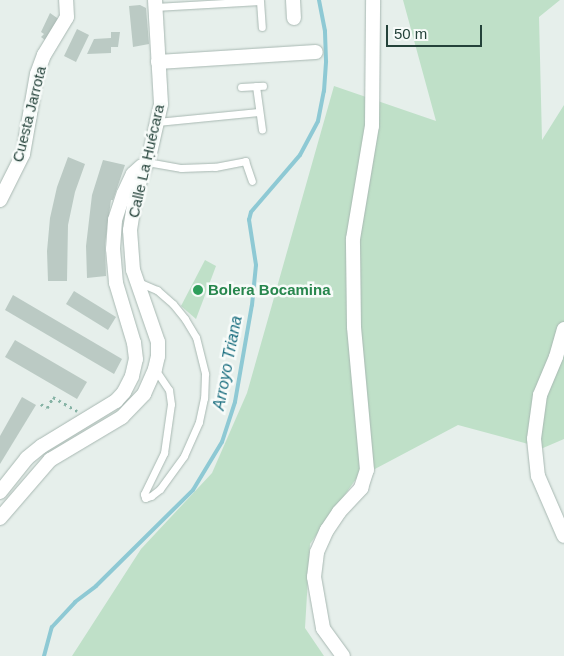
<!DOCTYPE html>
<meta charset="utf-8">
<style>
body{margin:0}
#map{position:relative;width:564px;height:656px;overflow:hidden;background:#e6efeb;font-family:Arial,sans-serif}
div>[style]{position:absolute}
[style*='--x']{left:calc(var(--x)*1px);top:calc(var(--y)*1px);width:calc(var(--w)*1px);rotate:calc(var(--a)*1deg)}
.green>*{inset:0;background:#bfe0c8}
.stream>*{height:4px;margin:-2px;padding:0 2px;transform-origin:2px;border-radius:2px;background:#8ec9d4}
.building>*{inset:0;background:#bbcac4}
.path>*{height:2.5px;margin-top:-1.25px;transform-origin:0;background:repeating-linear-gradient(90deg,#86b3a5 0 2.5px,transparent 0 6.5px)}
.roads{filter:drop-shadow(0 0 1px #a8b8b2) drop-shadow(0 0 1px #a8b8b2)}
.service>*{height:7px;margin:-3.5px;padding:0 3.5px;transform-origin:3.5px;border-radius:3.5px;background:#fff}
.minor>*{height:14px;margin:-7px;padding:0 7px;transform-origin:7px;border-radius:7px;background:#fff}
.dots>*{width:14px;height:14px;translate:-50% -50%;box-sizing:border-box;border:2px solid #f7fbf9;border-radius:50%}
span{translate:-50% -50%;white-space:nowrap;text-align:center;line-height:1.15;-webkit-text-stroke:5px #f7fbf9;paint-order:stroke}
.street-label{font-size:15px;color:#24423a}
.leisure-label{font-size:15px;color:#27864d;font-weight:700}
.left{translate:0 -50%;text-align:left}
.water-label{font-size:16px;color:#1c6f80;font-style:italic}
.scale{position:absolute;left:386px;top:25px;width:96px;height:22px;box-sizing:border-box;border:2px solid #24423a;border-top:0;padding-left:6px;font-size:15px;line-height:18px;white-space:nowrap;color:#24423a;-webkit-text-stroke:4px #f7fbf9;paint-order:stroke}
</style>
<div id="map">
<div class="green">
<div style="clip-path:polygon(403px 0,560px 0,539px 17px,542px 140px,564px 105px,564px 439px,543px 448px,458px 425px,356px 479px,310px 544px,305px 628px,324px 656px,72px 656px,141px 549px,212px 473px,247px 393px,334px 86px,436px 121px)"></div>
<div style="clip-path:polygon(205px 260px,216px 266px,196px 319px,181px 306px)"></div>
</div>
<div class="stream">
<div style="--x:44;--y:656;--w:30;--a:-75"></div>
<div style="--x:52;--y:627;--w:34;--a:-47"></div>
<div style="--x:75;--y:602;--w:26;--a:-37"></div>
<div style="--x:96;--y:586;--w:136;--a:-44.7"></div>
<div style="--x:193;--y:490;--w:56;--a:-58.9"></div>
<div style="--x:222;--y:442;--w:42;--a:-72"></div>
<div style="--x:235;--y:402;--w:98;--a:-80.1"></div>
<div style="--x:252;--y:305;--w:40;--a:-84.3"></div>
<div style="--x:256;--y:265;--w:46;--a:-98.8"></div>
<div style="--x:249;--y:220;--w:8;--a:-76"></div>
<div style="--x:251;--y:212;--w:75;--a:-49.3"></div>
<div style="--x:300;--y:155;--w:38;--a:-62"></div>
<div style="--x:318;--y:121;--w:31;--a:-79"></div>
<div style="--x:324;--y:91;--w:30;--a:-86"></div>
<div style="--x:326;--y:61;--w:30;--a:-92"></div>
<div style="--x:325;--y:31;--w:32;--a:-101"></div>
</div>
<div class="building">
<div style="clip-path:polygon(140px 5px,146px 8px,149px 44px,133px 47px,129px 6px)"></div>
<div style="clip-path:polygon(50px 13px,60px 20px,45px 40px,41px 37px,44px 34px,41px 32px)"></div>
<div style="clip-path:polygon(77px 29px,89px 35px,76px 62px,64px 56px)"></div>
<div style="clip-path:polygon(111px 32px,120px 32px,118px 47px,111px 47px,111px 53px,87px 54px,94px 39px,111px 38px)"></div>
<div style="clip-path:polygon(68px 157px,85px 164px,75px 192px,68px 225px,67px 281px,48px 281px,47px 251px,50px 218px,57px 187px)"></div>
<div style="clip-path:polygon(103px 160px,125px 165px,113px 200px,111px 200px,105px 244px,106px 276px,87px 278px,86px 246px,92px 195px)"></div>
<div style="clip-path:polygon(74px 291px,116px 317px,108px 330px,66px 304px)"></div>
<div style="clip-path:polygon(13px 295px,122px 359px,114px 374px,5px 310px)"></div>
<div style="clip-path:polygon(15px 340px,87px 382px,77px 399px,5px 357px)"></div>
<div style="clip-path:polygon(22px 397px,36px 405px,0 464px,0 436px)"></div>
</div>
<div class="path">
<div style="--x:41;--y:404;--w:7;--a:34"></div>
<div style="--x:47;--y:408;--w:13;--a:-61"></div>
<div style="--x:53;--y:397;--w:28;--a:30"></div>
</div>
<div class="roads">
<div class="service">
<div style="--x:155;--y:7;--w:105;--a:-3.3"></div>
<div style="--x:260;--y:1;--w:26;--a:86"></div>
<div style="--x:256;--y:86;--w:44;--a:82.2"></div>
<div style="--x:241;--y:87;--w:22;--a:-3"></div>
<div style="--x:157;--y:122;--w:102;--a:-5.6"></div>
<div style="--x:147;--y:162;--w:35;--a:10"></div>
<div style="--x:181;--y:168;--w:34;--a:-2"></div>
<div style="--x:215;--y:167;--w:31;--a:-11"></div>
<div style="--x:245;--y:161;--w:21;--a:71"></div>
<div style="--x:138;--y:282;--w:21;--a:23"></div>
<div style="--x:157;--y:290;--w:21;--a:41"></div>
<div style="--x:173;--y:304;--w:19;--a:51"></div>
<div style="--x:185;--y:319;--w:21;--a:59"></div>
<div style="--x:196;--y:337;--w:38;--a:76"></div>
<div style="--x:205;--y:374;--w:24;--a:92"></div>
<div style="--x:204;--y:398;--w:25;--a:102"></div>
<div style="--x:199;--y:422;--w:37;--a:114"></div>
<div style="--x:184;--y:456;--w:41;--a:126"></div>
<div style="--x:160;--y:489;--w:11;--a:142"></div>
<div style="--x:151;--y:496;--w:6;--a:162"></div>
<div style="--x:145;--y:498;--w:4;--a:-104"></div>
<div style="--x:144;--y:494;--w:46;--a:-64"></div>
<div style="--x:164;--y:453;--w:49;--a:-81.9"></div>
<div style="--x:171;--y:404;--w:14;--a:-98"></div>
<div style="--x:169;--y:390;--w:25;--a:-124"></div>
</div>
<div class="minor">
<div style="--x:293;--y:0;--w:18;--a:87"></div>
<div style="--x:158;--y:62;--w:158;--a:-3.6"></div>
<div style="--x:0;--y:200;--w:51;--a:-63.4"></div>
<div style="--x:23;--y:154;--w:81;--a:-80.1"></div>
<div style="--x:37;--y:74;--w:20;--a:-70"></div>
<div style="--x:44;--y:55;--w:44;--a:-58.8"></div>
<div style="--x:67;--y:17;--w:17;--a:-93"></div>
<div style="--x:564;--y:329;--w:29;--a:106"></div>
<div style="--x:556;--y:357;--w:41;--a:112.8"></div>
<div style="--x:540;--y:395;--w:44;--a:97.8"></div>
<div style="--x:534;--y:439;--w:37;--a:84"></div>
<div style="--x:538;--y:476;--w:65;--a:66.6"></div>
<div style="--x:0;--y:492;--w:43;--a:-51.5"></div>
<div style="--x:27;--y:458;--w:19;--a:-39"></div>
<div style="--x:42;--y:446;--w:87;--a:-31.3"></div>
<div style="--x:116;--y:401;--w:12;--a:-48"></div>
<div style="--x:124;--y:392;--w:18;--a:-63"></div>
<div style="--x:132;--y:376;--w:17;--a:-77"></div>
<div style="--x:136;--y:359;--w:16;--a:-97"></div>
<div style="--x:134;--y:343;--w:63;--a:-106.7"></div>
<div style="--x:116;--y:283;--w:34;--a:-95"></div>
<div style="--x:113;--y:249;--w:29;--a:-86"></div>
<div style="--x:115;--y:220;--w:28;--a:-72"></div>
<div style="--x:124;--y:193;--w:21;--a:-65"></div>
<div style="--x:133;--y:174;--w:12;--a:-42"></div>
<div style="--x:0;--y:518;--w:77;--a:-49.2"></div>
<div style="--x:50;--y:460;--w:84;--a:-30.8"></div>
<div style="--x:122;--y:417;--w:32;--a:-46"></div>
<div style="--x:144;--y:394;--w:27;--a:-66"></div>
<div style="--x:155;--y:369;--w:13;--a:-77"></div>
<div style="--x:158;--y:356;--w:14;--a:-90"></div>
<div style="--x:158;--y:342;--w:76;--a:-109.1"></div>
<div style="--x:133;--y:270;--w:40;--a:-94.3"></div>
<div style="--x:130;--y:230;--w:38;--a:-81"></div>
<div style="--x:136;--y:192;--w:41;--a:-70.3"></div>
<div style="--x:150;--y:153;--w:50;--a:-77.3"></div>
<div style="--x:161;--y:104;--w:104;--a:-93.3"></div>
<div style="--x:343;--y:656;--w:34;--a:-126"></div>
<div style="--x:323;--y:628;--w:52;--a:-100"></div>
<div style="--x:314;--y:577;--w:25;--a:-83"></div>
<div style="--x:317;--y:552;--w:24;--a:-66"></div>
<div style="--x:327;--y:530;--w:22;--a:-56"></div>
<div style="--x:339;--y:512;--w:33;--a:-47"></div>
<div style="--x:361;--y:488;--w:19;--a:-72"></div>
<div style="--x:367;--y:470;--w:144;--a:-95.2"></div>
<div style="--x:354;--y:327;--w:88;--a:-90.7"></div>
<div style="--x:353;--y:239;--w:115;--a:-80.5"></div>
<div style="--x:372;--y:126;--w:126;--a:-89.5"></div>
</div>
</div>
<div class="dots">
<div style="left:198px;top:290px;background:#2e9e5b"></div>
</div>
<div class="street-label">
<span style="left:29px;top:114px;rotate:-76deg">Cuesta Jarrota</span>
<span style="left:146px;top:161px;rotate:-77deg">Calle La Ḥuécara</span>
</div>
<div class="leisure-label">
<span class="left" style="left:208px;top:290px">Bolera Bocamina</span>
</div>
<div class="water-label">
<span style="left:228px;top:363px;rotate:-79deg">Arroyo Triana</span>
</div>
<div class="scale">50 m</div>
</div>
